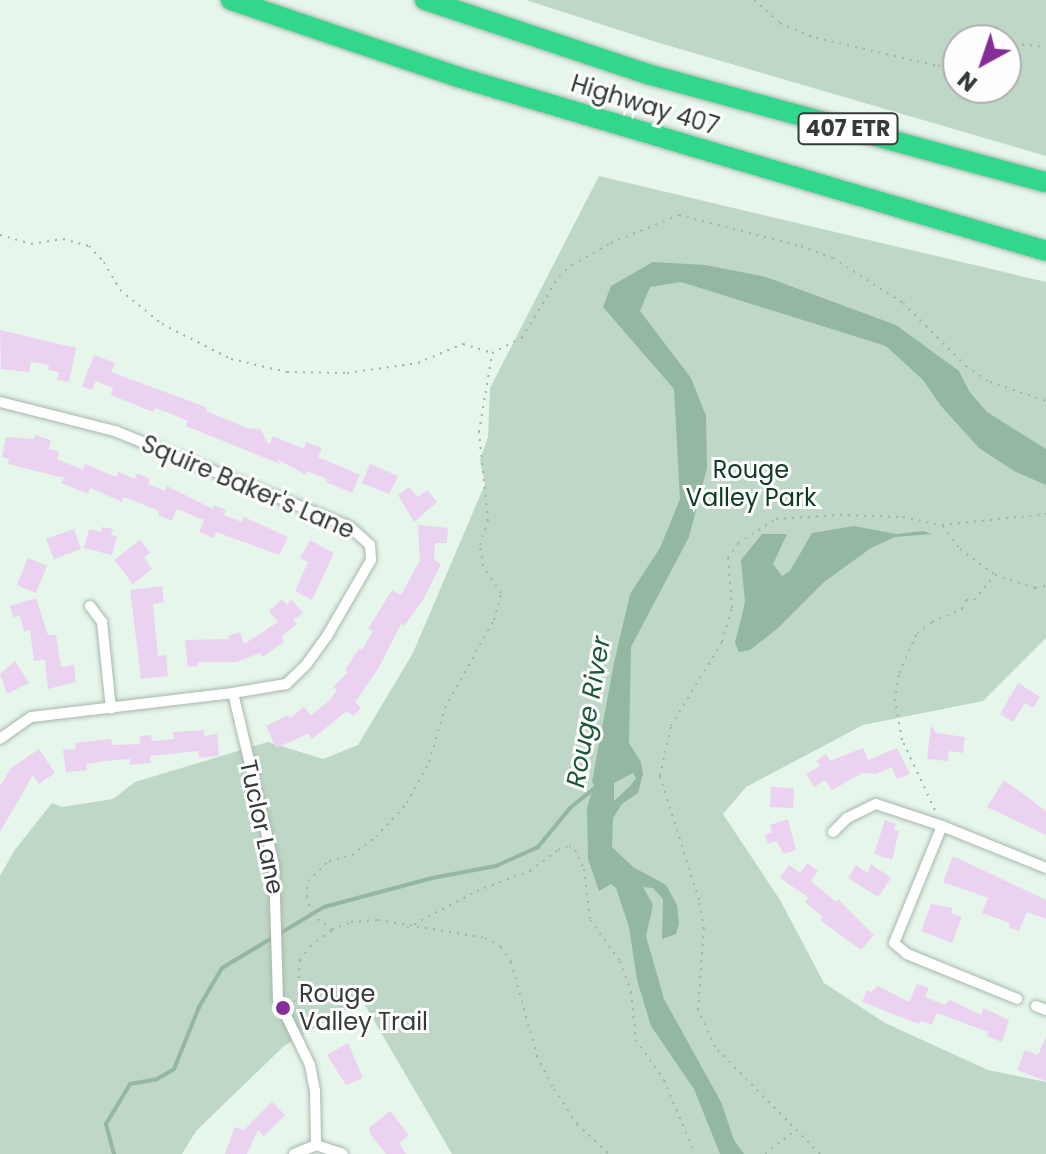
<!DOCTYPE html>
<style>
body{margin:0}
#map{position:relative;width:1046px;height:1154px;overflow:hidden;background:#e6f6eb;font-family:Poppins,sans-serif}
div>[style]{position:absolute}
[style*='--x']{left:calc(var(--x)*1px);top:calc(var(--y)*1px);width:calc(var(--w)*1px);rotate:calc(var(--a)*1deg)}
.green>*{inset:0;background:#bfd7c7}
.water>*{inset:0;background:#94b7a1}
.stream>*{height:4px;margin:-2px;padding:0 2px;transform-origin:2px;border-radius:2px;background:#94b7a1}
.building>*{inset:0;background:#ebd2f1}
.path>*{height:2px;margin-top:-1px;transform-origin:0;background:repeating-linear-gradient(90deg,#a5b2a9 0 2px,transparent 0 8px)}
.roads{filter:drop-shadow(0 0 2px #a7b7ac) drop-shadow(0 0 2px #a7b7ac)}
.street>*{height:10px;margin:-5px;padding:0 5px;transform-origin:5px;border-radius:5px;background:#fff}
.highway>*{height:20px;margin:-10px;padding:0 10px;transform-origin:10px;border-radius:10px;background:#31d88b}
.dots>*{width:22px;height:22px;translate:-50% -50%;box-sizing:border-box;border:4px solid #fefefe;border-radius:50%}
span{translate:-50% -50%;white-space:nowrap;text-align:center;line-height:1.15;-webkit-text-stroke:6px #fefefe;paint-order:stroke}
.shield-label span{padding:2px 6px;background:#fefefe;border:2px solid;border-radius:6px;-webkit-text-stroke-width:0}
.shield-label{font-size:22px;color:#343b37;font-weight:700}
.street-label{font-size:24px;color:#343b37}
.park-label{font-size:24px;color:#0d3a24}
.poi-label{font-size:24px;color:#343b37}
.left{translate:0 -50%;text-align:left}
.water-label{font-size:26px;color:#1c5739;font-style:italic}
.north{position:absolute;left:942px;top:24px;width:80px;height:80px;box-sizing:border-box;background:#fefefe;border:2px solid #adb0ae;border-radius:50%;rotate:220deg;font-size:22px;font-weight:700;line-height:32px;text-align:center;color:#343b37}
.north::after{content:'';display:block;margin:auto;width:28px;height:36px;background:#852d99;clip-path:polygon(50% 0,100% 100%,50% 72%,0 100%)}
</style>
<div id="map">
<div class="green">
<div style="clip-path:polygon(evenodd,526px 0,1046px 0,1046px 156px,656px 42px,526px 0,958px 40px,1006px 40px,1006px 88px,958px 88px,958px 40px)"></div>
<div style="clip-path:polygon(599px 176px,1046px 282px,1046px 638px,983px 701px,863px 725px,746px 787px,723px 814px,780px 900px,824px 983px,885px 1023px,988px 1070px,1046px 1082px,1046px 1154px,452px 1154px,362px 1000px,284px 1046px,196px 1131px,182px 1154px,0 1154px,0 876px,14px 851px,52px 803px,62px 807px,113px 799px,135px 782px,268px 742px,323px 759px,358px 745px,413px 653px,485px 484px,480px 460px,488px 437px,490px 388px)"></div>
</div>
<div class="water">
<div style="clip-path:polygon(evenodd,653px 262px,705px 265px,766px 277px,896px 325px,959px 371px,969px 391px,987px 412px,1046px 449px,1046px 485px,1014px 471px,979px 448px,941px 406px,923px 380px,886px 346px,681px 282px,650px 287px,640px 311px,691px 378px,706px 416px,707px 468px,689px 537px,631px 647px,629px 743px,641px 762px,643px 774px,638px 793px,622px 804px,613px 818px,612px 847px,633px 867px,666px 885px,677px 905px,679px 923px,676px 934px,662px 939px,663px 899px,653px 888px,643px 887px,653px 905px,646px 936px,664px 999px,721px 1102px,734px 1140px,744px 1154px,720px 1154px,694px 1089px,651px 1026px,637px 980px,629px 927px,616px 888px,611px 884px,599px 891px,588px 859px,587px 808px,594px 785px,592px 782px,614px 663px,630px 594px,660px 548px,680px 499px,674px 389px,603px 307px,611px 286px,653px 262px,633px 773px,636px 778px,630px 786px,614px 801px,614px 783px,633px 773px)"></div>
<div style="clip-path:polygon(854px 526px,896px 534px,923px 531px,932px 534px,895px 537px,871px 548px,824px 582px,777px 629px,750px 650px,739px 652px,735px 643px,745px 602px,741px 560px,762px 534px,787px 534px,773px 564px,782px 576px,790px 571px,812px 533px)"></div>
</div>
<div class="stream">
<div style="--x:114;--y:1154;--w:31;--a:-105"></div>
<div style="--x:106;--y:1124;--w:47;--a:-59"></div>
<div style="--x:130;--y:1084;--w:27;--a:-10"></div>
<div style="--x:157;--y:1079;--w:20;--a:-30"></div>
<div style="--x:174;--y:1069;--w:67;--a:-68"></div>
<div style="--x:199;--y:1007;--w:45;--a:-59.5"></div>
<div style="--x:222;--y:968;--w:119;--a:-30.9"></div>
<div style="--x:324;--y:907;--w:112;--a:-15"></div>
<div style="--x:432;--y:878;--w:65;--a:-10.6"></div>
<div style="--x:496;--y:866;--w:46;--a:-24.3"></div>
<div style="--x:538;--y:847;--w:50;--a:-50.6"></div>
<div style="--x:570;--y:808;--w:33;--a:-39"></div>
</div>
<div class="building">
<div style="clip-path:polygon(0 330px,76px 348px,69px 382px,57px 380px,59px 372px,48px 370px,49px 365px,31px 362px,29px 372px,1px 369px)"></div>
<div style="clip-path:polygon(94px 355px,115px 363px,111px 372px,195px 403px,207px 408px,206px 411px,247px 428px,260px 429px,269px 445px,273px 436px,304px 449px,306px 442px,322px 448px,318px 457px,360px 475px,352px 493px,326px 482px,327px 479px,307px 471px,306px 475px,277px 459px,280px 464px,186px 426px,188px 421px,169px 413px,155px 408px,153px 412px,111px 395px,113px 388px,96px 381px,92px 390px,82px 386px)"></div>
<div style="clip-path:polygon(35px 435px,51px 440px,49px 449px,59px 452px,57px 459px,83px 470px,85px 464px,116px 477px,119px 472px,135px 479px,137px 473px,150px 479px,148px 484px,165px 491px,167px 486px,213px 509px,214px 505px,226px 510px,224px 515px,242px 522px,244px 517px,288px 537px,279px 555px,216px 532px,214px 538px,199px 532px,204px 520px,177px 509px,172px 521px,158px 515px,159px 511px,124px 497px,122px 502px,90px 488px,88px 494px,61px 483px,64px 478px,8px 464px,9px 459px,2px 457px,6px 437px,34px 439px)"></div>
<div style="clip-path:polygon(370px 464px,398px 476px,389px 494px,362px 483px)"></div>
<div style="clip-path:polygon(409px 487px,418px 497px,427px 490px,437px 502px,414px 522px,398px 495px)"></div>
<div style="clip-path:polygon(418px 525px,448px 528px,447px 543px,435px 543px,434px 560px,441px 564px,423px 600px,404px 626px,401px 624px,378px 669px,355px 702px,361px 708px,353px 716px,347px 711px,312px 739px,308px 734px,276px 748px,266px 726px,288px 715px,290px 718px,304px 707px,311px 715px,328px 702px,337px 690px,333px 687px,348px 672px,345px 670px,359px 649px,362px 650px,373px 631px,368px 629px,392px 590px,401px 595px,420px 560px)"></div>
<div style="clip-path:polygon(102px 527px,113px 529px,111px 535px,117px 536px,112px 555px,84px 548px,89px 529px,101px 532px)"></div>
<div style="clip-path:polygon(74px 529px,81px 549px,54px 559px,46px 539px)"></div>
<div style="clip-path:polygon(140px 540px,150px 553px,144px 557px,152px 569px,133px 584px,114px 560px)"></div>
<div style="clip-path:polygon(310px 540px,334px 553px,312px 600px,295px 591px,308px 562px,300px 558px)"></div>
<div style="clip-path:polygon(28px 558px,47px 566px,36px 593px,17px 585px)"></div>
<div style="clip-path:polygon(162px 586px,164px 602px,153px 604px,158px 656px,166px 655px,168px 676px,141px 679px,130px 590px)"></div>
<div style="clip-path:polygon(36px 598px,48px 635px,56px 635px,61px 667px,74px 665px,76px 682px,48px 689px,45px 660px,34px 661px,30px 630px,24px 632px,20px 616px,13px 617px,10px 606px)"></div>
<div style="clip-path:polygon(282px 599px,287px 605px,291px 599px,303px 613px,293px 620px,297px 624px,282px 636px,284px 642px,262px 657px,260px 653px,236px 662px,198px 662px,198px 666px,188px 667px,185px 640px,229px 639px,228px 636px,240px 632px,244px 644px,278px 622px,269px 611px)"></div>
<div style="clip-path:polygon(15px 661px,29px 683px,7px 694px,0 674px)"></div>
<div style="clip-path:polygon(1018px 683px,1040px 697px,1033px 708px,1025px 703px,1013px 722px,1000px 714px)"></div>
<div style="clip-path:polygon(931px 725px,936px 733px,965px 737px,963px 753px,949px 751px,948px 761px,927px 759px)"></div>
<div style="clip-path:polygon(204px 730px,204px 736px,217px 734px,219px 756px,199px 758px,198px 751px,150px 756px,151px 763px,130px 765px,130px 759px,106px 761px,86px 764px,87px 770px,66px 772px,63px 750px,76px 749px,75px 743px,111px 739px,112px 745px,140px 744px,140px 736px,151px 735px,152px 741px,174px 739px,173px 732px)"></div>
<div style="clip-path:polygon(863px 748px,868px 760px,897px 748px,910px 774px,897px 779px,892px 767px,876px 774px,862px 773px,832px 790px,825px 780px,814px 787px,806px 774px,820px 766px,816px 761px,826px 754px,830px 761px)"></div>
<div style="clip-path:polygon(39px 749px,55px 773px,39px 784px,33px 775px,0 832px,0 786px,11px 768px)"></div>
<div style="clip-path:polygon(1004px 780px,1046px 811px,1046px 835px,987px 807px)"></div>
<div style="clip-path:polygon(771px 787px,794px 788px,793px 808px,770px 807px)"></div>
<div style="clip-path:polygon(788px 819px,796px 850px,784px 854px,776px 841px,768px 844px,765px 835px,772px 832px,770px 825px)"></div>
<div style="clip-path:polygon(885px 820px,896px 824px,894px 830px,899px 831px,892px 860px,874px 854px)"></div>
<div style="clip-path:polygon(953px 856px,1046px 900px,1046px 919px,1027px 912px,1019px 931px,1009px 927px,1010px 923px,982px 913px,988px 898px,943px 882px)"></div>
<div style="clip-path:polygon(807px 863px,818px 871px,811px 881px,836px 902px,838px 899px,874px 935px,861px 950px,820px 920px,823px 917px,805px 902px,809px 898px,780px 878px,789px 865px,800px 873px)"></div>
<div style="clip-path:polygon(871px 864px,891px 878px,878px 897px,848px 878px,856px 865px,868px 873px)"></div>
<div style="clip-path:polygon(931px 904px,953px 908px,951px 913px,962px 917px,952px 943px,921px 931px)"></div>
<div style="clip-path:polygon(917px 984px,929px 988px,925px 997px,944px 1005px,950px 1000px,981px 1015px,983px 1008px,1009px 1020px,1002px 1042px,987px 1036px,988px 1032px,937px 1013px,932px 1025px,921px 1021px,919px 1024px,862px 1002px,867px 990px,871px 992px,878px 986px,909px 1002px)"></div>
<div style="clip-path:polygon(1046px 1037px,1046px 1081px,1017px 1070px,1025px 1050px,1038px 1055px)"></div>
<div style="clip-path:polygon(348px 1043px,363px 1078px,346px 1085px,327px 1055px)"></div>
<div style="clip-path:polygon(272px 1102px,285px 1115px,264px 1136px,258px 1130px,247px 1154px,225px 1154px,235px 1127px,244px 1130px)"></div>
<div style="clip-path:polygon(390px 1111px,409px 1135px,399px 1143px,406px 1154px,386px 1154px,371px 1135px,369px 1128px)"></div>
</div>
<div class="path">
<div style="--x:754;--y:0;--w:35;--a:41"></div>
<div style="--x:780;--y:23;--w:39;--a:23"></div>
<div style="--x:816;--y:38;--w:125;--a:12.9"></div>
<div style="--x:938;--y:66;--w:22;--a:-27"></div>
<div style="--x:1006;--y:43;--w:40;--a:5.7"></div>
<div style="--x:0;--y:235;--w:32;--a:16"></div>
<div style="--x:31;--y:244;--w:32;--a:-9"></div>
<div style="--x:63;--y:239;--w:27;--a:15"></div>
<div style="--x:89;--y:246;--w:22;--a:47"></div>
<div style="--x:104;--y:262;--w:32;--a:60"></div>
<div style="--x:120;--y:290;--w:54;--a:39"></div>
<div style="--x:162;--y:324;--w:77;--a:26.9"></div>
<div style="--x:231;--y:359;--w:57;--a:13.1"></div>
<div style="--x:287;--y:372;--w:60;--a:1"></div>
<div style="--x:347;--y:373;--w:72;--a:-8"></div>
<div style="--x:418;--y:363;--w:49;--a:-22.9"></div>
<div style="--x:463;--y:344;--w:30;--a:17"></div>
<div style="--x:492;--y:353;--w:34;--a:-27"></div>
<div style="--x:522;--y:338;--w:72;--a:-59.2"></div>
<div style="--x:559;--y:276;--w:17;--a:-40"></div>
<div style="--x:572;--y:265;--w:45;--a:-29.4"></div>
<div style="--x:611;--y:243;--w:74;--a:-22.4"></div>
<div style="--x:679;--y:215;--w:126;--a:14.3"></div>
<div style="--x:801;--y:246;--w:34;--a:21"></div>
<div style="--x:833;--y:258;--w:83;--a:32.7"></div>
<div style="--x:903;--y:303;--w:89;--a:45"></div>
<div style="--x:966;--y:366;--w:29;--a:34"></div>
<div style="--x:990;--y:382;--w:59;--a:18.7"></div>
<div style="--x:943;--y:526;--w:29;--a:54"></div>
<div style="--x:960;--y:549;--w:44;--a:36.6"></div>
<div style="--x:995;--y:575;--w:42;--a:18"></div>
<div style="--x:1035;--y:588;--w:11;--a:-10"></div>
<div style="--x:935;--y:810;--w:77;--a:-115.2"></div>
<div style="--x:902;--y:740;--w:40;--a:-100"></div>
<div style="--x:895;--y:701;--w:28;--a:-82"></div>
<div style="--x:899;--y:673;--w:44;--a:-65.8"></div>
<div style="--x:917;--y:633;--w:19;--a:-36"></div>
<div style="--x:932;--y:622;--w:33;--a:-23"></div>
<div style="--x:962;--y:609;--w:10;--a:-66"></div>
<div style="--x:966;--y:600;--w:8;--a:0"></div>
<div style="--x:974;--y:600;--w:33;--a:-50"></div>
<div style="--x:407;--y:928;--w:79;--a:-27.9"></div>
<div style="--x:477;--y:891;--w:57;--a:-20.7"></div>
<div style="--x:530;--y:871;--w:35;--a:-37"></div>
<div style="--x:558;--y:850;--w:12;--a:-20"></div>
<div style="--x:569;--y:846;--w:7;--a:34"></div>
<div style="--x:575;--y:850;--w:21;--a:65"></div>
<div style="--x:584;--y:869;--w:51;--a:83.3"></div>
<div style="--x:590;--y:920;--w:51;--a:53.8"></div>
<div style="--x:620;--y:961;--w:33;--a:70"></div>
<div style="--x:631;--y:992;--w:48;--a:84.1"></div>
<div style="--x:636;--y:1040;--w:49;--a:55"></div>
<div style="--x:664;--y:1080;--w:80;--a:67.3"></div>
<div style="--x:332;--y:930;--w:26;--a:-143"></div>
<div style="--x:311;--y:914;--w:17;--a:-103"></div>
<div style="--x:307;--y:897;--w:16;--a:-86"></div>
<div style="--x:308;--y:881;--w:29;--a:-44"></div>
<div style="--x:329;--y:861;--w:24;--a:-15"></div>
<div style="--x:352;--y:855;--w:30;--a:-37"></div>
<div style="--x:376;--y:837;--w:46;--a:-47.6"></div>
<div style="--x:407;--y:803;--w:47;--a:-61.8"></div>
<div style="--x:429;--y:762;--w:56;--a:-73.5"></div>
<div style="--x:445;--y:708;--w:101;--a:-60.9"></div>
<div style="--x:494;--y:620;--w:28;--a:-75"></div>
<div style="--x:501;--y:593;--w:32;--a:-124"></div>
<div style="--x:483;--y:566;--w:21;--a:-98"></div>
<div style="--x:480;--y:545;--w:25;--a:-72"></div>
<div style="--x:488;--y:521;--w:89;--a:-95.8"></div>
<div style="--x:479;--y:432;--w:79;--a:-80.5"></div>
<div style="--x:294;--y:1002;--w:9;--a:-63"></div>
<div style="--x:298;--y:994;--w:34;--a:-87"></div>
<div style="--x:300;--y:960;--w:17;--a:-54"></div>
<div style="--x:310;--y:946;--w:27;--a:-36"></div>
<div style="--x:332;--y:930;--w:21;--a:-23"></div>
<div style="--x:351;--y:922;--w:27;--a:-4"></div>
<div style="--x:378;--y:920;--w:109;--a:9.5"></div>
<div style="--x:485;--y:938;--w:18;--a:29"></div>
<div style="--x:501;--y:947;--w:18;--a:56"></div>
<div style="--x:511;--y:962;--w:98;--a:74.5"></div>
<div style="--x:537;--y:1056;--w:37;--a:63"></div>
<div style="--x:554;--y:1089;--w:42;--a:56.7"></div>
<div style="--x:577;--y:1124;--w:44;--a:43.2"></div>
<div style="--x:765;--y:1154;--w:39;--a:-38"></div>
<div style="--x:820;--y:1154;--w:150;--a:-134.5"></div>
<div style="--x:715;--y:1047;--w:41;--a:-114.7"></div>
<div style="--x:698;--y:1010;--w:81;--a:-85.8"></div>
<div style="--x:704;--y:929;--w:29;--a:-100"></div>
<div style="--x:699;--y:900;--w:130;--a:-107.5"></div>
<div style="--x:660;--y:776;--w:51;--a:-77.6"></div>
<div style="--x:671;--y:726;--w:98;--a:-58.7"></div>
<div style="--x:722;--y:642;--w:35;--a:-74"></div>
<div style="--x:732;--y:608;--w:50;--a:-94.6"></div>
<div style="--x:728;--y:558;--w:18;--a:-56"></div>
<div style="--x:738;--y:543;--w:45;--a:-32.3"></div>
<div style="--x:776;--y:519;--w:64;--a:-3.6"></div>
<div style="--x:840;--y:515;--w:63;--a:1.8"></div>
<div style="--x:903;--y:517;--w:40;--a:12"></div>
<div style="--x:942;--y:525;--w:105;--a:-6"></div>
</div>
<div class="roads">
<div class="street">
<div style="--x:0;--y:402;--w:119;--a:14.2"></div>
<div style="--x:115;--y:431;--w:254;--a:22.2"></div>
<div style="--x:350;--y:527;--w:27;--a:42"></div>
<div style="--x:370;--y:545;--w:15;--a:86"></div>
<div style="--x:371;--y:560;--w:88;--a:120.1"></div>
<div style="--x:327;--y:636;--w:36;--a:126"></div>
<div style="--x:306;--y:665;--w:28;--a:136"></div>
<div style="--x:286;--y:684;--w:54;--a:170.4"></div>
<div style="--x:233;--y:693;--w:203;--a:173.2"></div>
<div style="--x:31;--y:717;--w:38;--a:145"></div>
<div style="--x:90;--y:606;--w:20;--a:53"></div>
<div style="--x:102;--y:622;--w:87;--a:84.1"></div>
<div style="--x:233;--y:693;--w:177;--a:76.6"></div>
<div style="--x:274;--y:865;--w:134;--a:88.3"></div>
<div style="--x:278;--y:999;--w:73;--a:64.1"></div>
<div style="--x:310;--y:1065;--w:26;--a:79"></div>
<div style="--x:315;--y:1091;--w:54;--a:88.9"></div>
<div style="--x:942;--y:826;--w:126;--a:112.3"></div>
<div style="--x:894;--y:943;--w:17;--a:40"></div>
<div style="--x:907;--y:954;--w:119;--a:22.2"></div>
<div style="--x:833;--y:832;--w:20;--a:-45"></div>
<div style="--x:847;--y:818;--w:32;--a:-26"></div>
<div style="--x:876;--y:804;--w:70;--a:18.4"></div>
<div style="--x:942;--y:826;--w:112;--a:22"></div>
<div style="--x:1036;--y:1006;--w:11;--a:22"></div>
<div style="--x:294;--y:1154;--w:24;--a:-22"></div>
<div style="--x:316;--y:1145;--w:28;--a:18"></div>
</div>
<div class="highway">
<div style="--x:231;--y:0;--w:240;--a:18.7"></div>
<div style="--x:458;--y:77;--w:613;--a:16.48"></div>
<div style="--x:425;--y:0;--w:238;--a:18.4"></div>
<div style="--x:651;--y:75;--w:409;--a:15.2"></div>
</div>
</div>
<div class="dots">
<div style="left:283px;top:1008px;background:#852d99"></div>
</div>
<div class="shield-label">
<span style="left:848px;top:129px">407 ETR</span>
</div>
<div class="street-label">
<span style="left:645px;top:105px;rotate:17deg">Highway 407</span>
<span style="left:248px;top:487px;rotate:23deg">Squire Baker's Lane</span>
<span style="left:262px;top:827px;rotate:78deg">Tuclor Lane</span>
</div>
<div class="park-label">
<span style="left:751px;top:484px">Rouge<br>Valley Park</span>
</div>
<div class="poi-label">
<span class="left" style="left:299px;top:1008px">Rouge<br>Valley Trail</span>
</div>
<div class="water-label">
<span style="left:589px;top:712px;rotate:-80deg">Rouge River</span>
</div>
<div class="north">N</div>
</div>
